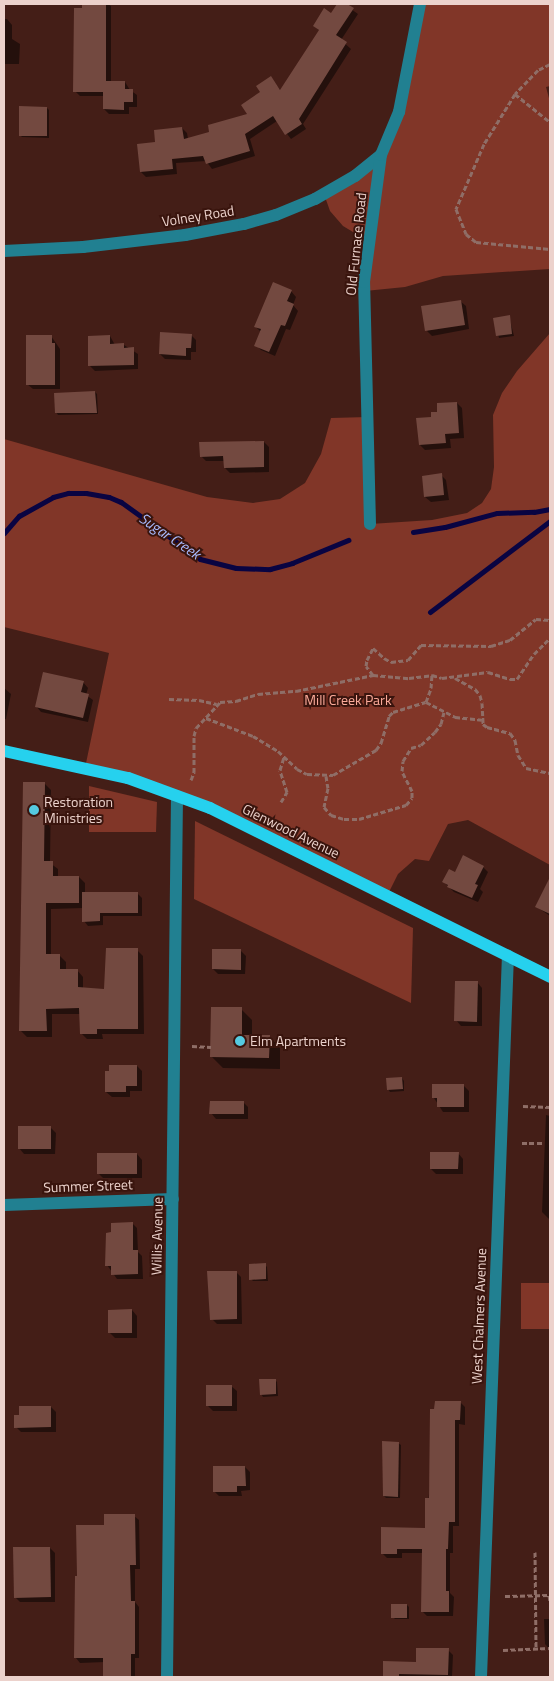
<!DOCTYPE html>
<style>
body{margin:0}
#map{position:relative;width:554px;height:1681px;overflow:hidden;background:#441e17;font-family:"Titillium Web",sans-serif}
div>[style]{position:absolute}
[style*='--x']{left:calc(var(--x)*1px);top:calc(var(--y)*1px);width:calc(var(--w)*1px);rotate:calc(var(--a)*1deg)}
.green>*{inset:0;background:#813628}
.shadow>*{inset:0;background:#0007}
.stream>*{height:5px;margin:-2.5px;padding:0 2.5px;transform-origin:2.5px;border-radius:2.5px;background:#090442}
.building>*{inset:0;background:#734940}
.path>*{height:3px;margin-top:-1.5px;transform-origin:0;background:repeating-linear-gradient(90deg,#8f6e67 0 5px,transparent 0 7.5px)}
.minor>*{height:12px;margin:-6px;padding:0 6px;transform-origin:6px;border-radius:6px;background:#218091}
.major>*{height:12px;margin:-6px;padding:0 6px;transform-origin:6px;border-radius:6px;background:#26d1ee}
.dots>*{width:14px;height:14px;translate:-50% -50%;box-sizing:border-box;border:2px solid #39140d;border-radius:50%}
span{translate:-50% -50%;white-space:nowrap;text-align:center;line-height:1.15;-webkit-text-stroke:4px #39140d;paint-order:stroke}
.street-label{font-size:14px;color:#ecd2cc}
.park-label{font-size:14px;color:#fcab9a}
.poi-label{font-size:14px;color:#ecd2cc}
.left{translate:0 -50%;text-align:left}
.water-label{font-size:15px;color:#a8bafe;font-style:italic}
.frame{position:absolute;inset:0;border:5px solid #ecd2cc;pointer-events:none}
</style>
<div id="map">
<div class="green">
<div style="clip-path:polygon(420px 4px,550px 4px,550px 269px,443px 276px,405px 287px,365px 291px,370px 237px,353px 232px,343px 226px,330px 211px,324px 194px,381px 155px,399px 112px)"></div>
<div style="clip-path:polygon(550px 333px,550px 865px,468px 820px,448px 824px,429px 861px,415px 859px,398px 874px,387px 896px,177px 796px,85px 768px,109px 653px,4px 627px,4px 439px,207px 497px,253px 503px,280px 499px,305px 483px,321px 454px,331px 418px,368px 417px,370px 524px,432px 520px,467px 513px,482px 503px,491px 489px,494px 467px,493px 415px,502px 393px,517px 371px)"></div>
<div style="clip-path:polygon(89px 786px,157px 802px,156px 832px,89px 832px)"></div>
<div style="clip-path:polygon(195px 821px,413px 928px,411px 1003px,194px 899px)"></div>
<div style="clip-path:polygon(521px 1283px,550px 1283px,550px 1329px,521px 1329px)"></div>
</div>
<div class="shadow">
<div style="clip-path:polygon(83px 4px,108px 4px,111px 6px,111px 82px,125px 82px,130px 90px,137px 95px,137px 107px,129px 107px,129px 114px,109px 114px,104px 109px,104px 96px,80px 96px,75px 91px)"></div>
<div style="clip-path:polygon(339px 4px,344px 4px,358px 14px,341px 40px,351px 49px,303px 124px,306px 129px,291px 139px,277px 121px,250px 139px,255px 156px,212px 169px,206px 161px,176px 163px,177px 174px,146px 177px,141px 172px,156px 143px,182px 128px,187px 133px,188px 139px,211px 133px,249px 114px,271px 78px,281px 91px,320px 31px,314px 26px,332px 15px)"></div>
<div style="clip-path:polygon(4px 19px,7px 19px,12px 25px,12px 39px,20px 44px,19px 64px,4px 64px)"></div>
<div style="clip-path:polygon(550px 86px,550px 102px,546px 87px)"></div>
<div style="clip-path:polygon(47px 108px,49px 110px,49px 138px,22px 137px,20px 135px)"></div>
<div style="clip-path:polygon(291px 291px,296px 297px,293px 305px,298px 311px,290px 330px,286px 329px,275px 356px,261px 350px,256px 345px,261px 332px,256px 327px)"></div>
<div style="clip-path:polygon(460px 301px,466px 306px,469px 329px,432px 336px,427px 331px)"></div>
<div style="clip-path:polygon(509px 316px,514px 336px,499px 338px,494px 319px)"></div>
<div style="clip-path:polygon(191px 335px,196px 340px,196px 352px,191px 352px,191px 360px,165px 359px,160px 354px)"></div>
<div style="clip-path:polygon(51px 336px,60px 349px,60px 389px,33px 389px,27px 384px)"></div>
<div style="clip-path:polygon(110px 336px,115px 345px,124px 345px,138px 354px,138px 369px,95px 371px,90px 366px)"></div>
<div style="clip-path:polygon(95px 392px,97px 394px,98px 414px,58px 415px,56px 412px)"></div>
<div style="clip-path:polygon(457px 403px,462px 408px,464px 438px,450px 439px,451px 448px,425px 450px,420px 445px,433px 418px)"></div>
<div style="clip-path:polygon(264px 442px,269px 447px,269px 472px,230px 473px,225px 468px,225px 461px,206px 461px,201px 456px)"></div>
<div style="clip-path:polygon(441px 475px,446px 480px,449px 500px,431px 502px,425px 497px)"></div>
<div style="clip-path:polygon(83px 682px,88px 688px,86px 695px,93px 700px,88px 722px,41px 712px,36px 706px)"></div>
<div style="clip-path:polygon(4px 688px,11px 694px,6px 719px,4px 719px)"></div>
<div style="clip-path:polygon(45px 784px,51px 790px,50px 863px,58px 869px,58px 877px,79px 877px,85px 883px,85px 893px,137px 893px,142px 898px,142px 916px,103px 916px,103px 925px,88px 926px,84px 921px,83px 908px,51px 909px,51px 956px,60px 956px,66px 962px,66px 970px,77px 970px,83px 977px,83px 989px,106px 990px,137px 950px,143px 956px,144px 1034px,102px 1034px,103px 1039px,87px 1039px,81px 1033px,81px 1014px,52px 1014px,52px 1037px,27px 1037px,21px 1031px)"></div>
<div style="clip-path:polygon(483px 867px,488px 872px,480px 889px,483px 892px,478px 902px,454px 892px,444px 882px,455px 874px)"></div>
<div style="clip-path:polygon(545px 890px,550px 893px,550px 916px,537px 907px)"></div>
<div style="clip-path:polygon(241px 951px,246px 956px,245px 974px,218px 974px,213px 969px)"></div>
<div style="clip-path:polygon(477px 982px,482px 988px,482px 1026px,461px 1026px,456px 1020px)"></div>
<div style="clip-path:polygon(241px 1009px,252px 1020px,252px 1036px,269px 1036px,280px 1048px,280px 1069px,223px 1068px,212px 1057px)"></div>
<div style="clip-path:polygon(137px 1066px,142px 1071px,142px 1091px,130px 1091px,130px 1097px,112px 1097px,106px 1092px)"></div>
<div style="clip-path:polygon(402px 1078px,404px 1081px,404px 1091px,390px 1092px,388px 1089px)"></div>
<div style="clip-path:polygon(464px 1086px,469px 1091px,469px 1112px,443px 1112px,434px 1098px)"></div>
<div style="clip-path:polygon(243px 1102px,248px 1107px,248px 1119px,216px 1119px,211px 1113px)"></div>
<div style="clip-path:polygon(546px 1115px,550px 1116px,550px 1220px,542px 1212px)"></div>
<div style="clip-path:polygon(51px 1128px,56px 1133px,55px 1154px,24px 1154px,19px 1148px)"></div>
<div style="clip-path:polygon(458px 1153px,463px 1159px,463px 1174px,436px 1174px,431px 1169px)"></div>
<div style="clip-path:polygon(137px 1154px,142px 1160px,142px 1178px,103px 1178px,98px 1173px)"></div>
<div style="clip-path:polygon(132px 1223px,137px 1228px,138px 1252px,142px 1256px,143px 1279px,117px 1279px,107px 1265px)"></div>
<div style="clip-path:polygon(265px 1265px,267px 1267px,268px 1281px,253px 1281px,251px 1279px)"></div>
<div style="clip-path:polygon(236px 1272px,241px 1277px,242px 1324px,217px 1324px,212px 1319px)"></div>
<div style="clip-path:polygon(132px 1310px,137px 1316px,137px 1338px,115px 1338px,110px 1333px)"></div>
<div style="clip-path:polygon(275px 1380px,277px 1382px,278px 1396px,263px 1397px,261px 1394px)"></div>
<div style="clip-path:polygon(231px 1386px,237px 1391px,237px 1411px,213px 1411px,208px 1406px)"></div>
<div style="clip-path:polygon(460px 1402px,465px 1407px,465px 1425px,459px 1424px,459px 1526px,453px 1526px,453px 1553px,450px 1553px,450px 1593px,454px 1597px,453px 1616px,427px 1616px,422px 1611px,423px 1553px,402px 1553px,402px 1558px,387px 1558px,382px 1553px,426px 1529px,436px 1411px)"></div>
<div style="clip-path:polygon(51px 1407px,56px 1412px,56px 1432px,21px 1432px,16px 1427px)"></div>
<div style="clip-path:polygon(398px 1443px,401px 1445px,400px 1498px,386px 1498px,384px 1496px)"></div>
<div style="clip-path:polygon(245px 1467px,250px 1472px,250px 1490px,241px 1491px,242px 1496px,219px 1496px,214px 1491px)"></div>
<div style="clip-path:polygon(134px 1516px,139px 1520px,140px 1569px,135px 1569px,135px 1602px,139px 1607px,139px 1658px,135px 1658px,135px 1677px,105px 1677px,105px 1662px,80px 1663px,76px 1658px,106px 1526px)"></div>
<div style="clip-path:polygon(50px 1548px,55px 1553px,55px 1602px,20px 1602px,15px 1597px)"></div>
<div style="clip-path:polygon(407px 1605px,409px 1607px,409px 1619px,395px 1619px,393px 1617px)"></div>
<div style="clip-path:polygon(544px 1619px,550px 1619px,550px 1650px,545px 1644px)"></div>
<div style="clip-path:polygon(448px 1650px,453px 1655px,452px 1677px,383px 1677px,384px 1663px,417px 1663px)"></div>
</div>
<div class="stream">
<div style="--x:413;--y:532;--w:32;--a:-9"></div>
<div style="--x:445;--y:527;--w:54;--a:-15.1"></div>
<div style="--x:497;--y:513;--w:37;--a:-2"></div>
<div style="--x:534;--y:512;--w:16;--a:-11"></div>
<div style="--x:4;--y:533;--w:23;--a:-49"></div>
<div style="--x:19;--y:516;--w:39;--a:-29"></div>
<div style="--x:53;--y:497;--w:16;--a:-15"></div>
<div style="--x:68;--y:493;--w:18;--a:0"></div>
<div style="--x:86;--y:493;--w:23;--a:10"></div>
<div style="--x:109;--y:497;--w:13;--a:23"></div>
<div style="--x:121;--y:502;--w:97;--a:35.8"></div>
<div style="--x:200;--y:559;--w:37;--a:14"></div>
<div style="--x:236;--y:568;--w:34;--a:2"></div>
<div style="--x:270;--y:569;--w:23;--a:-15"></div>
<div style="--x:292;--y:563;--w:61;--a:-22.3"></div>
<div style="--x:430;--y:612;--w:151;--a:-37.2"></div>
</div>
<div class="building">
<div style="clip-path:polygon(82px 4px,106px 4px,106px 81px,125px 81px,125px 89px,133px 89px,133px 102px,124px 102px,124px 110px,103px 109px,103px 92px,73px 92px,74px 8px,82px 8px)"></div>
<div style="clip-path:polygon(337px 4px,347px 4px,354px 8px,336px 35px,347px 42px,299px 119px,302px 124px,285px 135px,273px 116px,245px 134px,250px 151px,206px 164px,203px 156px,172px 159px,173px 169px,140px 172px,137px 144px,155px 142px,154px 130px,182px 127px,184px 139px,209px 132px,208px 125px,247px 114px,241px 105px,260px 92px,256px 86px,271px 76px,280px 90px,319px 30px,313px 26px,324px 8px,331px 13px)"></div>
<div style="clip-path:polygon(19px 106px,47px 107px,47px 136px,19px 136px)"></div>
<div style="clip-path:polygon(273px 282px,292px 290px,287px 301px,294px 304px,285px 326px,281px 325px,269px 352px,254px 346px,261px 329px,254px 327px)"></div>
<div style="clip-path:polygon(461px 300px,465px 325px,425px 331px,421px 306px)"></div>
<div style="clip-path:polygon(510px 315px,512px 334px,496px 336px,493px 318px)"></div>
<div style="clip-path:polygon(160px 332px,192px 334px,191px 348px,186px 348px,186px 356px,159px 354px)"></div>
<div style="clip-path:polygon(26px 335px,52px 335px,52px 343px,55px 343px,55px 385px,26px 385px)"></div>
<div style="clip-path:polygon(110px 335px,110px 344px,124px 343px,124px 348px,134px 347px,134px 365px,88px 366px,88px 336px)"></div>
<div style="clip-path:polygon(95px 391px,97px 413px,55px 413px,54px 393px)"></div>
<div style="clip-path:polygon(457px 402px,459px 433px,445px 434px,446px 443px,419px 445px,416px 418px,431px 417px,431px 412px,437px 412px,437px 403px)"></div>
<div style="clip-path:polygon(264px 441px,264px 467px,224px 468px,223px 456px,200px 457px,199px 442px)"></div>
<div style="clip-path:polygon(442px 473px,444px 495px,424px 497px,422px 476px)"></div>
<div style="clip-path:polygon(43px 672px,84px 681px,81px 692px,89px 694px,83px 718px,35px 707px)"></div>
<div style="clip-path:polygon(23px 782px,45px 782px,44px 861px,53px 861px,53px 876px,79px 876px,79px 903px,46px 903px,46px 954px,60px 954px,60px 969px,78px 969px,78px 987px,104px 989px,106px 948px,138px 948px,138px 1029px,97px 1029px,97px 1034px,80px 1034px,79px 1008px,46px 1009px,47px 1031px,19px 1031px)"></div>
<div style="clip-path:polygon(463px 855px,484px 866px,475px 884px,478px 885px,472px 898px,447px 887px,448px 885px,442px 882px,449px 869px,455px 872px)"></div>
<div style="clip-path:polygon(550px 877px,550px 914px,535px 907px)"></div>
<div style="clip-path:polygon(82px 892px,138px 892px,138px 913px,100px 913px,100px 921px,82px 922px)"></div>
<div style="clip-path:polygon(212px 949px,241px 949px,241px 970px,212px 969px)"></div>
<div style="clip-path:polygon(455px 981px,478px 981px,477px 1022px,454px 1021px)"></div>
<div style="clip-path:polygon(211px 1007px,242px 1007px,242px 1035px,270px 1035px,269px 1058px,210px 1057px)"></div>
<div style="clip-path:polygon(109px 1065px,137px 1065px,137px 1086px,126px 1086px,126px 1092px,105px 1092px,105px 1071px,109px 1071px)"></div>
<div style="clip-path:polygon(402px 1077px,403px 1089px,387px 1090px,386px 1078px)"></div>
<div style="clip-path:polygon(432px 1084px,464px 1084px,464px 1107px,437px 1107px,437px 1098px,432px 1098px)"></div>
<div style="clip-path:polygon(210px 1101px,244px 1101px,244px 1114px,209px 1114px)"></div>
<div style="clip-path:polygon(18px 1126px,51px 1126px,51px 1149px,18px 1149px)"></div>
<div style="clip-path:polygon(430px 1152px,459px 1152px,458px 1169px,430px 1169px)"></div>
<div style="clip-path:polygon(97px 1153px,137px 1153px,137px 1174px,97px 1174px)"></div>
<div style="clip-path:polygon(133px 1222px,133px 1250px,138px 1250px,138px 1274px,111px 1275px,111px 1266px,105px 1266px,106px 1233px,111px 1232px,111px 1223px)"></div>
<div style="clip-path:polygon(266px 1263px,266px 1279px,249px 1280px,249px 1264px)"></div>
<div style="clip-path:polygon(207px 1271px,237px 1271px,237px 1319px,210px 1320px)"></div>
<div style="clip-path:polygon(132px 1309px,132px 1333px,108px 1333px,108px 1310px)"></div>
<div style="clip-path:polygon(259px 1379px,276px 1379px,276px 1394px,260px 1395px)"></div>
<div style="clip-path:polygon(206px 1385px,232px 1385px,232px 1406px,206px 1406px)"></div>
<div style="clip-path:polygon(435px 1401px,461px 1401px,460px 1420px,455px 1420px,455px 1522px,449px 1522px,448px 1549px,446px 1549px,446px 1591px,449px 1591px,449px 1612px,421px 1612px,422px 1549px,397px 1549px,397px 1554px,381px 1554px,381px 1527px,425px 1528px,425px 1498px,429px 1498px,430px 1409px,434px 1409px)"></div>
<div style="clip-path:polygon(19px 1406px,51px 1406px,51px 1427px,14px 1428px,14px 1415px,19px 1415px)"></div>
<div style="clip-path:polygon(382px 1441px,399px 1442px,398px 1497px,383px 1496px)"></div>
<div style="clip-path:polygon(213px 1466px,245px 1466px,246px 1486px,237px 1486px,237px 1492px,213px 1492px)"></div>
<div style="clip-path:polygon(104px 1514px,135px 1514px,136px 1565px,130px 1565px,131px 1601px,135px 1601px,135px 1654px,131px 1654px,131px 1677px,103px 1677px,103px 1658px,74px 1658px,75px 1576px,77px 1576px,76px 1525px,104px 1525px)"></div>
<div style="clip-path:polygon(13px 1547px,50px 1547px,51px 1597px,14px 1598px)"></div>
<div style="clip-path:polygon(391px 1604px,407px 1604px,407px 1618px,391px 1618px)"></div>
<div style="clip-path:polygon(416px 1648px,449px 1648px,448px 1675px,399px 1674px,399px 1677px,383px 1677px,383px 1661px,416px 1662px)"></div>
</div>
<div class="path">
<div style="--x:550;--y:64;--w:13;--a:153"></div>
<div style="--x:538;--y:70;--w:33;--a:134"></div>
<div style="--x:515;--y:94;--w:59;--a:121.8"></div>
<div style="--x:484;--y:144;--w:71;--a:113.3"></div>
<div style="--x:456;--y:209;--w:27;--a:68"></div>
<div style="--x:466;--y:234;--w:13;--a:39"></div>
<div style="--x:476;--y:242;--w:74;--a:5.4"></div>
<div style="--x:515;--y:94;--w:45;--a:38.7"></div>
<div style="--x:373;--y:675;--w:11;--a:-128"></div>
<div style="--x:366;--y:666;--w:6;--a:-81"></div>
<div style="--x:367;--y:660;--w:13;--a:-63"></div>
<div style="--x:373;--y:648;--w:15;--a:42"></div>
<div style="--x:384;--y:658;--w:8;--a:30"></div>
<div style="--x:391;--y:662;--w:17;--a:-7"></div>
<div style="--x:408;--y:660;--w:20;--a:-49"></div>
<div style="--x:421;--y:645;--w:70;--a:0.8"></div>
<div style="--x:491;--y:646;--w:20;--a:-18"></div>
<div style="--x:510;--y:640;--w:33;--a:-39"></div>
<div style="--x:536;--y:619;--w:14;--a:4"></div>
<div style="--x:455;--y:678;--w:23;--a:29"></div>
<div style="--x:475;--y:689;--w:8;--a:50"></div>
<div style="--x:480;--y:695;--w:8;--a:76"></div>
<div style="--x:482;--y:703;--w:21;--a:87"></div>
<div style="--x:483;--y:724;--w:5;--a:37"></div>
<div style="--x:487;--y:727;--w:24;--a:15"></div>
<div style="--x:510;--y:733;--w:9;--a:54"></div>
<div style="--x:515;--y:740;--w:15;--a:79"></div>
<div style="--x:518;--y:755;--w:15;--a:58"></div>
<div style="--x:526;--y:768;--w:25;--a:12"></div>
<div style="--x:169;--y:699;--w:30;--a:2"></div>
<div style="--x:199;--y:700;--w:18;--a:13"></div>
<div style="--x:426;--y:702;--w:33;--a:27"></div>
<div style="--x:455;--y:717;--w:27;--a:6"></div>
<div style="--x:206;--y:718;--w:50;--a:21"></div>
<div style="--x:253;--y:736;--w:29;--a:31"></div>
<div style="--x:278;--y:751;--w:26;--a:43"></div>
<div style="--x:297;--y:769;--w:11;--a:27"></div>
<div style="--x:307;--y:774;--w:26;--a:2"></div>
<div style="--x:333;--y:775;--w:50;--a:-30.2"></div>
<div style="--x:376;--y:750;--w:9;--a:-54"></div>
<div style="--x:381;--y:743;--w:28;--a:-73"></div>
<div style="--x:389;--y:716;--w:6;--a:-45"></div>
<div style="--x:393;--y:712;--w:34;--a:-17"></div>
<div style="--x:426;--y:702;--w:15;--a:-70"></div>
<div style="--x:431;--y:688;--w:13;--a:-86"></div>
<div style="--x:326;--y:776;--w:12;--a:81"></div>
<div style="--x:328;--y:788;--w:19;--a:102"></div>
<div style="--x:324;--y:807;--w:11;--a:49"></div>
<div style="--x:331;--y:815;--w:14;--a:17"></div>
<div style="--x:344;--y:819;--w:15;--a:0"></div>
<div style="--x:359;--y:819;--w:49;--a:-16.6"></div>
<div style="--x:406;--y:805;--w:9;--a:-49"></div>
<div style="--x:412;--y:798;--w:7;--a:-90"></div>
<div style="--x:412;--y:791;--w:22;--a:-117"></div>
<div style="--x:402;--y:771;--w:10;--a:-84"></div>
<div style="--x:403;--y:761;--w:15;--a:-58"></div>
<div style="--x:411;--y:748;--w:10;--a:-17"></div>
<div style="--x:421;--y:745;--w:19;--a:-43"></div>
<div style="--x:435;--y:732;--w:10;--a:-53"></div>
<div style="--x:441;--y:724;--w:12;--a:-76"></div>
<div style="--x:191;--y:780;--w:9;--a:-69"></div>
<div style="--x:194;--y:772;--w:36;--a:-90"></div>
<div style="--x:194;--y:736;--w:8;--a:-76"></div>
<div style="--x:196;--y:728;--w:35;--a:-47"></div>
<div style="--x:220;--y:702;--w:16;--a:-4"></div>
<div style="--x:236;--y:701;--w:23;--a:-18"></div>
<div style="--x:258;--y:694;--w:38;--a:-5"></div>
<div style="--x:296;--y:691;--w:79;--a:-11.7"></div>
<div style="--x:373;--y:675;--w:36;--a:5"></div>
<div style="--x:409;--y:678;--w:23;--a:-7"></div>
<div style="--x:432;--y:675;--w:10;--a:17"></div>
<div style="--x:442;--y:678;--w:46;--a:-7.4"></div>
<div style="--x:488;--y:672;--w:23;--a:18"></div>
<div style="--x:510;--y:679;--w:7;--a:0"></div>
<div style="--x:517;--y:679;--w:30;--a:-56"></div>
<div style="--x:534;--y:654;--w:23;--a:-45"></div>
<div style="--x:281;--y:802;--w:12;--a:-59"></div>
<div style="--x:287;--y:792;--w:23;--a:-108"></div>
<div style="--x:280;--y:770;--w:14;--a:-73"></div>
<div style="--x:192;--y:1046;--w:19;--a:3"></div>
<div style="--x:523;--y:1106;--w:27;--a:2"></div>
<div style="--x:522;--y:1143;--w:21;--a:0"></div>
<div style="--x:535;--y:1552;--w:97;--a:89.4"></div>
<div style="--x:505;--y:1596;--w:44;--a:-1.3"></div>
<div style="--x:549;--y:1595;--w:6;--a:81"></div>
<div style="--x:503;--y:1650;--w:47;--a:-2.4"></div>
</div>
<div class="minor">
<div style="--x:4;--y:251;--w:79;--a:-2.9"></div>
<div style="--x:83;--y:247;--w:103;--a:-6.7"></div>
<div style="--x:185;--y:235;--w:60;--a:-10.6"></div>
<div style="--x:244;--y:224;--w:33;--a:-16"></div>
<div style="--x:276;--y:215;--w:42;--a:-22.3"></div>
<div style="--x:315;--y:199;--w:46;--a:-29.9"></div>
<div style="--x:355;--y:176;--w:33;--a:-39"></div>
<div style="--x:370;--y:524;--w:242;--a:-91.4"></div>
<div style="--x:364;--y:282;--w:128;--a:-82.4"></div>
<div style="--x:381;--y:155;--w:47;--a:-67.3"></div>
<div style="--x:399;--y:112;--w:110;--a:-79"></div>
<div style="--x:4;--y:1205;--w:169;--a:-2"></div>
<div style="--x:167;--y:1677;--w:881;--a:-89.35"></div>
<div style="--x:481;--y:1677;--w:722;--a:-87.86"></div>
</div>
<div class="major">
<div style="--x:4;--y:751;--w:127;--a:12.3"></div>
<div style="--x:128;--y:778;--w:87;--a:20.1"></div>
<div style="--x:210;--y:808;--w:380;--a:26.4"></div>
</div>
<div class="dots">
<div style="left:34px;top:810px;background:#55cae0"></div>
<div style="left:240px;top:1041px;background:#55cae0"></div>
</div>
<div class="street-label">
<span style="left:198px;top:216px;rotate:-9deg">Volney Road</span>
<span style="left:356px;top:244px;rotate:-84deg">Old Furnace Road</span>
<span style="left:291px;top:831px;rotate:26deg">Glenwood Avenue</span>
<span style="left:88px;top:1186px;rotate:-2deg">Summer Street</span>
<span style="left:157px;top:1236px;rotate:-89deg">Willis Avenue</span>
<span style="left:479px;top:1316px;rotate:-88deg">West Chalmers Avenue</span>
</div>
<div class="park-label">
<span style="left:348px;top:700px">Mill Creek Park</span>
</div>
<div class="poi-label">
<span class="left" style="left:44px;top:810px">Restoration<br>Ministries</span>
<span class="left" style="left:250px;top:1041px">Elm Apartments</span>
</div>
<div class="water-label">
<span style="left:170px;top:536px;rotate:34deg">Sugar Creek</span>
</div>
<div class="frame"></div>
</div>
